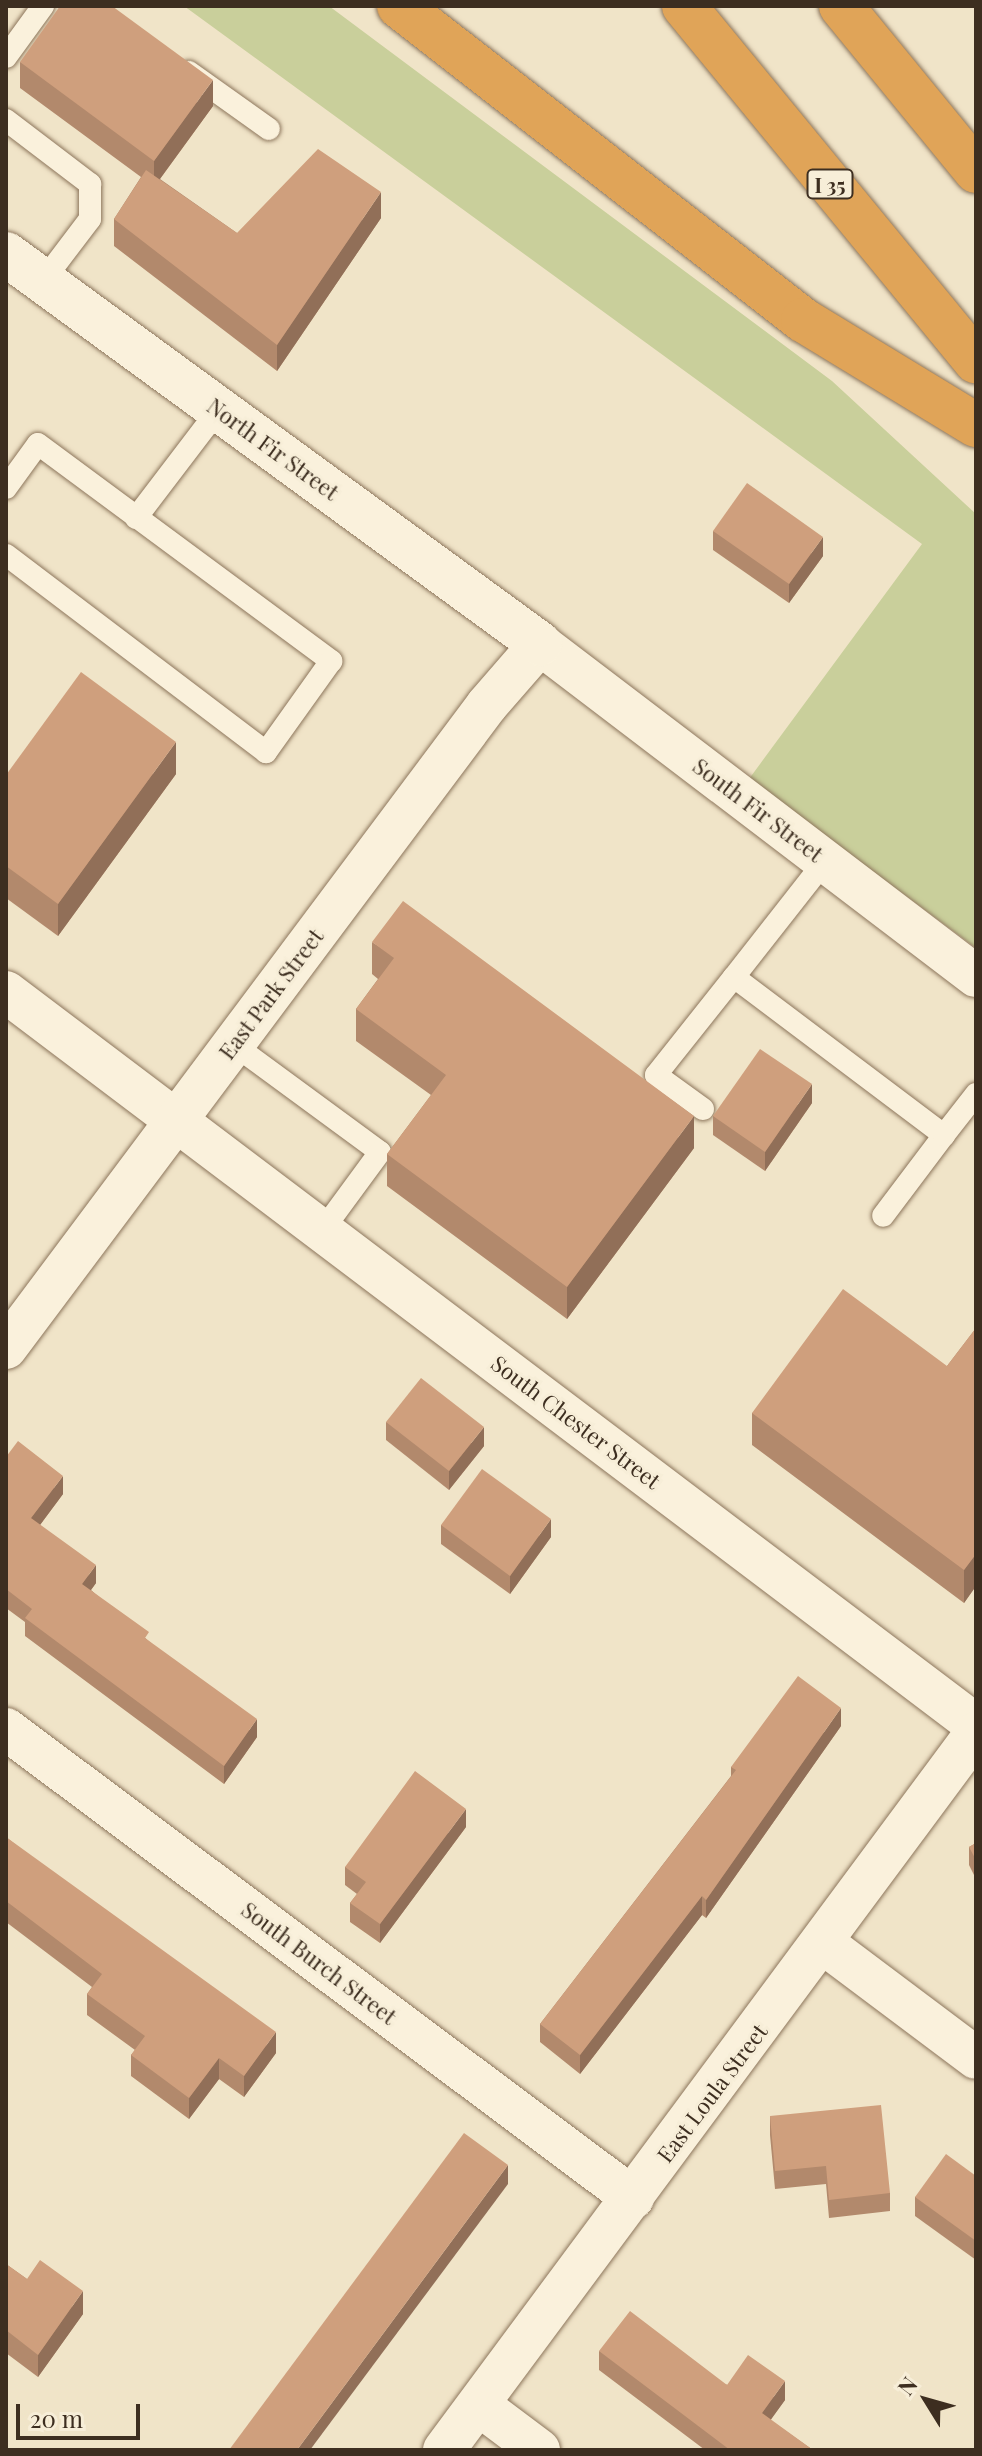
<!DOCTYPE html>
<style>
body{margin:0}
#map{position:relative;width:982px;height:2456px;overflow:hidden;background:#f0e4c8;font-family:"Playfair Display",serif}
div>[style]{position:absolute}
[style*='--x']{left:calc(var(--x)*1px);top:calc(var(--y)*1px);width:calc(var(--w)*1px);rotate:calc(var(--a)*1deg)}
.green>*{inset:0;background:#c9cf9b}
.roads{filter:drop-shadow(0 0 2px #8d765c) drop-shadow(0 0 2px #8d765c)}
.lane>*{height:22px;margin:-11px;padding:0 11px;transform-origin:11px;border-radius:11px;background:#faf1dc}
.street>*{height:42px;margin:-21px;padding:0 21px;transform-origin:21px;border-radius:21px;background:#faf1dc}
.secondary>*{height:44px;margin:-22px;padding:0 22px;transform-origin:22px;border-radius:22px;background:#faf1dc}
.highway>*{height:44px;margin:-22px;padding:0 22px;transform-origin:22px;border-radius:22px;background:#e0a458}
.wall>*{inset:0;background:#b2896c}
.shaded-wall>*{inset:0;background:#916f58}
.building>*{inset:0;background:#cf9f7d}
span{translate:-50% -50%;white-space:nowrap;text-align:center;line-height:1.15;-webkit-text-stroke:6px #f7eed8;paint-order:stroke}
.shield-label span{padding:2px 6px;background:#f7eed8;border:2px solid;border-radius:6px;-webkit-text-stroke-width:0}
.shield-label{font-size:20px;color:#3d2e20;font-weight:700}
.street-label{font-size:22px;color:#3d2e20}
.frame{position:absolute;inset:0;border:8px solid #3d2e20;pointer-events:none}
.north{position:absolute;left:886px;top:2360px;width:80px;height:80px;-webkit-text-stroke:6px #f7eed8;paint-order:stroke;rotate:307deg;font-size:22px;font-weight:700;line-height:32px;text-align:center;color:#3d2e20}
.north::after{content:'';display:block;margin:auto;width:28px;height:36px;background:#3d2e20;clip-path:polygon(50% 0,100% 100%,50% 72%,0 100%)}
.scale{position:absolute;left:16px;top:2404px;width:124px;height:36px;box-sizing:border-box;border:4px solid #3d2e20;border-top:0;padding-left:10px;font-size:24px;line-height:28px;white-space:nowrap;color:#3d2e20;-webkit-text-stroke:6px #f7eed8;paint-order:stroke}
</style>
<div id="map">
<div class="green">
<div style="clip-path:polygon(184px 6px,329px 6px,832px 381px,976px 514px,976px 948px,749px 779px,922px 544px)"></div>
</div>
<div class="roads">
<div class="lane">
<div style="--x:6;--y:57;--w:63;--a:-54"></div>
<div style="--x:189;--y:72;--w:98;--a:35.5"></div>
<div style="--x:6;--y:120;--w:106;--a:37.3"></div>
<div style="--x:90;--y:184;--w:35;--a:90"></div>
<div style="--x:90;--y:219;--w:78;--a:127.2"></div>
<div style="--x:6;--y:488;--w:54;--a:-54"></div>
<div style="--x:38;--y:444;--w:365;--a:36.5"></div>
<div style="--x:331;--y:661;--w:112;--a:125.5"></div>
<div style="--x:266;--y:752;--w:326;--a:-142.8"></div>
<div style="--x:136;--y:518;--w:137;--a:-52.7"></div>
<div style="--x:825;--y:861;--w:147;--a:128.1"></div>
<div style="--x:734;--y:977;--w:263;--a:37"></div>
<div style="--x:944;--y:1135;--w:101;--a:127"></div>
<div style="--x:233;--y:1044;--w:182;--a:36.3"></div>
<div style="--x:380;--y:1152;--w:98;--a:126.3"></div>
<div style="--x:703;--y:1109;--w:58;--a:-144.1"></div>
<div style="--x:656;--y:1075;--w:125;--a:-51.5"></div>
<div style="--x:944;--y:1135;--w:52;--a:-52"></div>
</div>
<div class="street">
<div style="--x:6;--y:992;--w:1216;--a:37.08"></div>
<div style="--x:6;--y:1348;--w:803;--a:-53.2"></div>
<div style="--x:487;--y:705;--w:81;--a:-49"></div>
<div style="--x:540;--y:644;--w:548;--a:37.29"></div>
<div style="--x:6;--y:1729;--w:783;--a:36.8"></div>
<div style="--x:823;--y:1943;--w:191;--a:36.9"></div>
<div style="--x:479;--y:2405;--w:75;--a:36.9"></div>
<div style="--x:444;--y:2450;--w:893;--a:-53.43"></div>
</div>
<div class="secondary">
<div style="--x:6;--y:254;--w:661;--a:36.14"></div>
</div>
<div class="highway">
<div style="--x:399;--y:6;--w:512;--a:37.86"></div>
<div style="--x:803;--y:320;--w:202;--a:31.3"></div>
<div style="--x:684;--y:6;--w:460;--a:50.6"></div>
<div style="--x:841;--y:6;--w:213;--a:50.7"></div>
</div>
</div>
<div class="wall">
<div style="clip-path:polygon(20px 62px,213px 106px,160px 179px,237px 233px,381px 218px,277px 371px,114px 246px,114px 219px,141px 177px,20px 88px)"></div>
<div style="clip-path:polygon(713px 531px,823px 556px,789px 603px,713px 550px)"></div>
<div style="clip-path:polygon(176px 774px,58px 936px,6px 898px,6px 775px)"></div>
<div style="clip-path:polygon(372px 942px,694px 1148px,567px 1319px,387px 1186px,387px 1154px,431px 1095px,356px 1041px,356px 1009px,378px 979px,372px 974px)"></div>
<div style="clip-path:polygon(812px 1103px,765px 1171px,713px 1135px,713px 1116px)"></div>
<div style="clip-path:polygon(976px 1328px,976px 1586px,964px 1603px,752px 1445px,752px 1413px,947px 1366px)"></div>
<div style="clip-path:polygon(386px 1422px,484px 1446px,449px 1490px,386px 1440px)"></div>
<div style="clip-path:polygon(6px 1457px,63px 1494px,40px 1525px,96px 1583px,91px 1590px,257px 1737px,224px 1784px,25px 1636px,25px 1622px,6px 1608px)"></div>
<div style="clip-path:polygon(441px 1525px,551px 1537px,510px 1594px,441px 1544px)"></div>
<div style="clip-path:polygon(841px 1726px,706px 1918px,702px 1915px,580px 2074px,540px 2042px,540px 2024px,731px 1776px,731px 1767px)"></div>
<div style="clip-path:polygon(466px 1827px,380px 1943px,350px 1922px,350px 1903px,357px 1894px,345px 1885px,345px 1867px)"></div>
<div style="clip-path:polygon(6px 1837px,276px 2053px,244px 2097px,219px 2079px,189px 2119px,131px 2076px,131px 2055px,135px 2050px,87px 2015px,87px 1994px,92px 1987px,6px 1922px)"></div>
<div style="clip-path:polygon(976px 1843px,976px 1879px,969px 1865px,969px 1847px)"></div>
<div style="clip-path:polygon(770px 2116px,890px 2193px,890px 2211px,829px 2218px,826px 2184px,775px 2189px,770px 2135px)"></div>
<div style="clip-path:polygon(976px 2176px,976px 2260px,915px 2216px,915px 2197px)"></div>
<div style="clip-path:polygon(6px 2264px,27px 2279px,83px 2314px,38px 2377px,6px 2353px)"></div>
<div style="clip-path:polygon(599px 2351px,785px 2400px,770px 2420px,813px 2450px,705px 2450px,599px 2370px)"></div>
</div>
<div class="shaded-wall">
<div style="clip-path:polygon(213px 80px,213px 106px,154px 187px,154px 161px)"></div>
<div style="clip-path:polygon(381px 192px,381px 218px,277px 371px,277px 345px)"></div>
<div style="clip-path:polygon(823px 537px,823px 556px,789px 603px,789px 584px)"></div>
<div style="clip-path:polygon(176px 742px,176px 774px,58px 936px,58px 904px)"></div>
<div style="clip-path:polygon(812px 1084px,812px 1103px,765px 1171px,765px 1152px)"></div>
<div style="clip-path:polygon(694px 1116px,694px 1148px,567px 1319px,567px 1287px)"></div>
<div style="clip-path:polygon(484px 1427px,484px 1446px,449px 1490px,449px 1471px)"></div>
<div style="clip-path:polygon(63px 1476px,63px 1494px,31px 1537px,31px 1518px)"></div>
<div style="clip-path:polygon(551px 1519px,551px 1537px,510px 1594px,510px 1576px)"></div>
<div style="clip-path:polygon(976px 1554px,976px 1586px,964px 1603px,964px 1570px)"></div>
<div style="clip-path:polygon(96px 1565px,96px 1583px,82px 1602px,82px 1584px)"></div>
<div style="clip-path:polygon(841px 1708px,841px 1726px,706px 1918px,706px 1900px)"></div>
<div style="clip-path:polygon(257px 1719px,257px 1737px,224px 1784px,224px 1766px)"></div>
<div style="clip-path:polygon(466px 1809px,466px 1827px,380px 1943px,380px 1924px)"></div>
<div style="clip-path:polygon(702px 1896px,702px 1915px,580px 2074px,580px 2055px)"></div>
<div style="clip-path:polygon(276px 2032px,276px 2053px,244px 2097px,244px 2076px)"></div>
<div style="clip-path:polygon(219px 2058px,219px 2079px,189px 2119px,189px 2098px)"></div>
<div style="clip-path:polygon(508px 2165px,508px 2184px,310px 2450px,297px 2450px)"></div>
<div style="clip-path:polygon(83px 2291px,83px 2314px,38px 2377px,38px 2355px)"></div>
<div style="clip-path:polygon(785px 2381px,785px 2400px,762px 2432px,762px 2413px)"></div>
</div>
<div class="building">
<div style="clip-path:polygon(60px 6px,112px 6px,213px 80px,154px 161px,20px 62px)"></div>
<div style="clip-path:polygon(318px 149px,381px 192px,277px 345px,114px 219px,146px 170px,237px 233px)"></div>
<div style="clip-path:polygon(747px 483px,823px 537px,789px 584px,713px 531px)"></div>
<div style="clip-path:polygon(81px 672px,176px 742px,58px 904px,6px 866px,6px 775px)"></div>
<div style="clip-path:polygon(403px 901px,694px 1116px,567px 1287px,387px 1154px,446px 1075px,356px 1009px,394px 958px,372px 942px)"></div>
<div style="clip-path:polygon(760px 1049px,812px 1084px,765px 1152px,713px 1116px)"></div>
<div style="clip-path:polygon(843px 1289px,947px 1366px,976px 1328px,976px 1554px,964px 1570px,752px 1413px)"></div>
<div style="clip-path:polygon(421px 1378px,484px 1427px,449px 1471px,386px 1422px)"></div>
<div style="clip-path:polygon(18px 1441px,63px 1476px,31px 1518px,96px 1565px,82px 1584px,149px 1632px,145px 1638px,257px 1719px,224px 1766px,25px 1618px,32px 1609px,6px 1589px,6px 1457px)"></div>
<div style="clip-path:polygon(482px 1469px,551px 1519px,510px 1576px,441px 1525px)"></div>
<div style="clip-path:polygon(798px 1676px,841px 1708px,706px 1900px,702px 1896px,580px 2055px,540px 2024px,736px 1770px,731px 1767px)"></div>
<div style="clip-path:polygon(415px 1771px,466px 1809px,380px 1924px,350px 1903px,366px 1882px,345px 1867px)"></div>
<div style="clip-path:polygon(6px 1837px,276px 2032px,244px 2076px,219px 2058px,189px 2098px,131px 2055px,145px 2036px,87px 1994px,102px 1974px,6px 1901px)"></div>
<div style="clip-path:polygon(976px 1843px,976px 1860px,969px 1847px)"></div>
<div style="clip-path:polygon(881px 2105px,890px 2193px,829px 2200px,826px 2166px,775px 2171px,770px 2116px)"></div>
<div style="clip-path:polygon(464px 2133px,508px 2165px,297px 2450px,229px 2450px)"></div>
<div style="clip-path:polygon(946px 2154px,976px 2176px,976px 2241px,915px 2197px)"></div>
<div style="clip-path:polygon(40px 2260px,83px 2291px,38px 2355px,6px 2330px,6px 2264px,27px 2279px)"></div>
<div style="clip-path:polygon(630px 2311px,727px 2385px,748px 2355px,785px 2381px,762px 2413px,813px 2450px,730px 2450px,599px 2351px)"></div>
</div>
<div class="shield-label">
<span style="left:830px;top:184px">I 35</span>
</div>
<div class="street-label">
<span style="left:273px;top:449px;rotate:36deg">North Fir Street</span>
<span style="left:758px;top:810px;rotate:37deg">South Fir Street</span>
<span style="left:271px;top:994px;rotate:-53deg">East Park Street</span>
<span style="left:576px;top:1422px;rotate:37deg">South Chester Street</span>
<span style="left:319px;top:1963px;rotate:37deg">South Burch Street</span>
<span style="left:712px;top:2093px;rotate:-53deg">East Loula Street</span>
</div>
<div class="frame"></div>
<div class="north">N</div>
<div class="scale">20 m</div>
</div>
